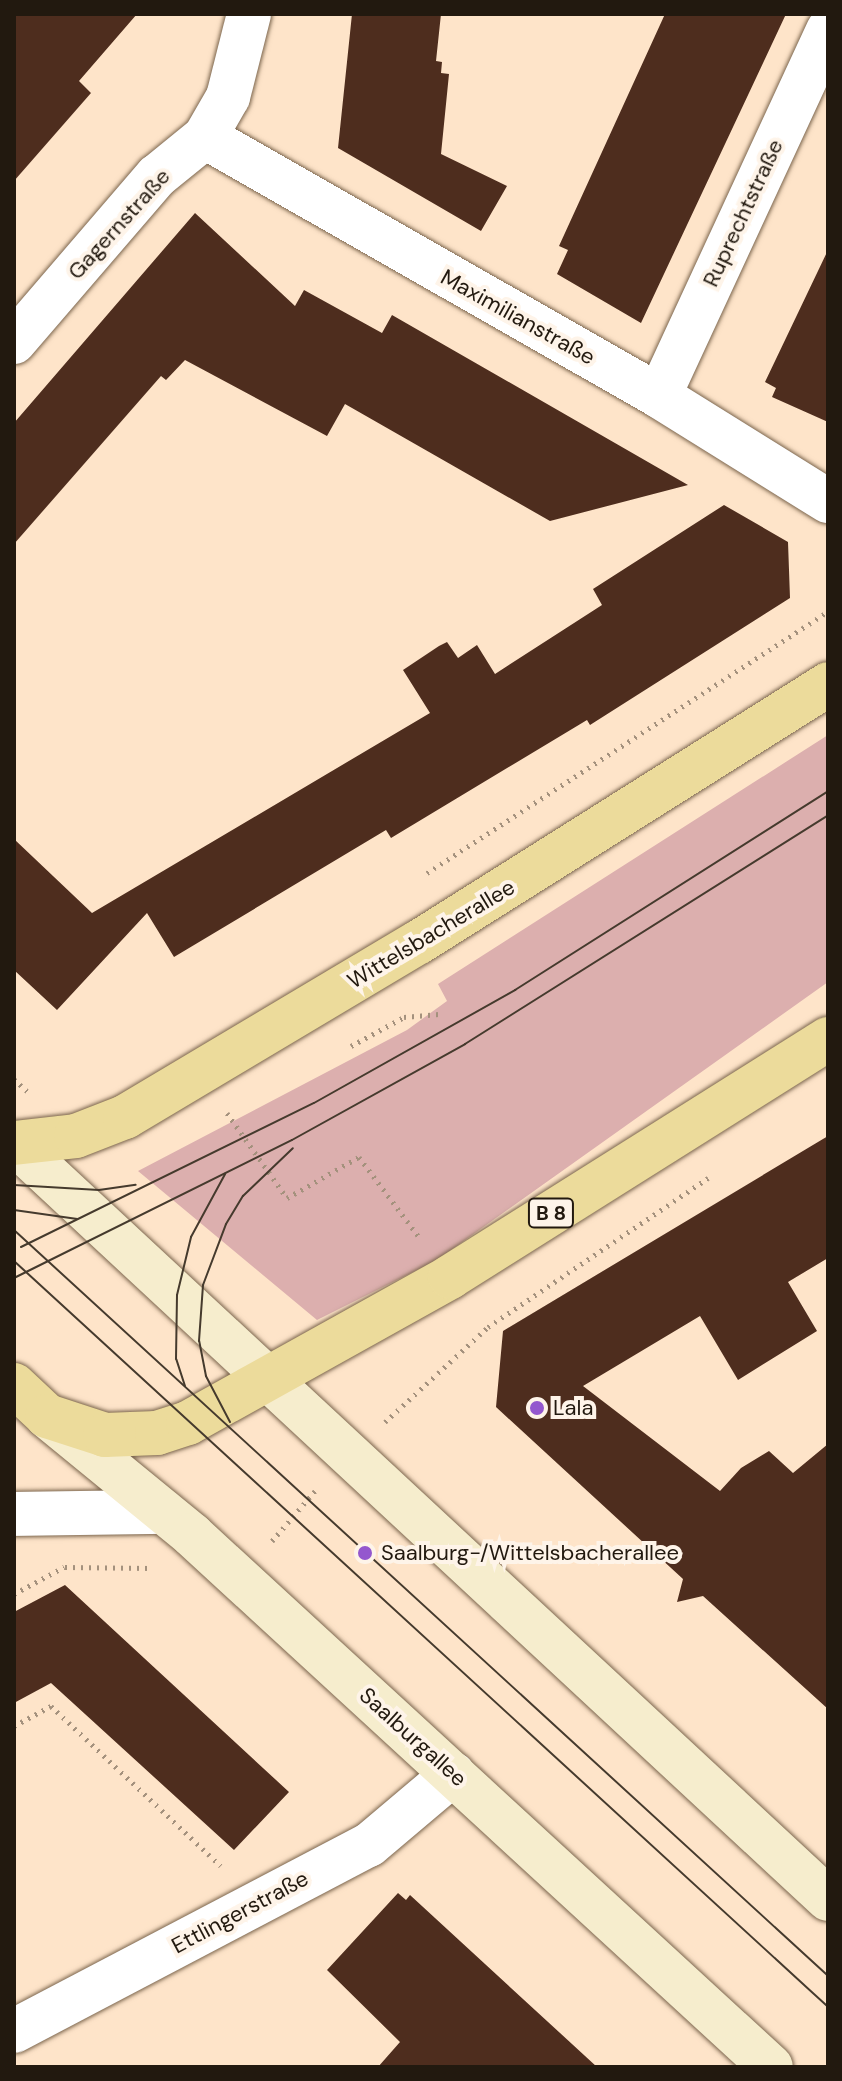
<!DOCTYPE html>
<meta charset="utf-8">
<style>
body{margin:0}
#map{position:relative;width:842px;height:2081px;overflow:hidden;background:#fee4c9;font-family:"DM Sans",sans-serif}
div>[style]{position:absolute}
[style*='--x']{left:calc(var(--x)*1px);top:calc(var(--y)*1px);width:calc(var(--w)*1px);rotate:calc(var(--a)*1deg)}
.green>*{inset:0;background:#dcafae}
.building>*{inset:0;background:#4e2d1e}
.path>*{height:5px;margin-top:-2.5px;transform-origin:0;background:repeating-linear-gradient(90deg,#a4917d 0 2px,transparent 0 8px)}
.roads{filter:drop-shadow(0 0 2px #7b654d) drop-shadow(0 0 2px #7b654d)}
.minor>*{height:44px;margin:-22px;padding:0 22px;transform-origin:22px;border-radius:22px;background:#fff}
.secondary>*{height:44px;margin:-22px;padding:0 22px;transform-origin:22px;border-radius:22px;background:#f6edcd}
.primary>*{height:44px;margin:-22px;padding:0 22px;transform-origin:22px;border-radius:22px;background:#ecdb9b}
.tram>*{height:2px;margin:-1px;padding:0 1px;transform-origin:1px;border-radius:1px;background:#453a2d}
.dots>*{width:22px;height:22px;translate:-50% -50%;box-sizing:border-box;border:4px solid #fef4e9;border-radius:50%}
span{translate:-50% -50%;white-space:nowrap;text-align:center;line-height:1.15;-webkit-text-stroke:8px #fef4e9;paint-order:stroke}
.shield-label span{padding:2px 6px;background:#fef4e9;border:2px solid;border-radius:6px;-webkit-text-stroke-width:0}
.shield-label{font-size:20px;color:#22190f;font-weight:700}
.street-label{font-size:22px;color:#22190f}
.poi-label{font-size:22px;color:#22190f}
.left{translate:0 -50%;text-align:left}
.frame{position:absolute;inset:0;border:16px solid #22190f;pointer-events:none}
</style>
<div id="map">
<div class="green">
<div style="clip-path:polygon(828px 735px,828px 982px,437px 1260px,317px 1320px,138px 1171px,407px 1030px,447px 1001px,438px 984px)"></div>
</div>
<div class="building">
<div style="clip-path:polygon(14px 14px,137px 14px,79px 81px,91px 93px,14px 181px)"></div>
<div style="clip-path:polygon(352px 14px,441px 14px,436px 61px,442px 62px,441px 73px,449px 74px,441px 154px,507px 186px,481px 231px,338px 148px)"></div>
<div style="clip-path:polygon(665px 14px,786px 14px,641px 323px,557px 274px,568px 250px,559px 246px)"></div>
<div style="clip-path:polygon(195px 213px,295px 306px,304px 290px,382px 333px,392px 315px,688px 485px,550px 521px,345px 404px,327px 436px,185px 360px,166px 380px,161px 376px,14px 544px,14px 423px)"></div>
<div style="clip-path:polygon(828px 250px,828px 422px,772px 397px,776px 388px,765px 382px)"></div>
<div style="clip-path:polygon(724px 505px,788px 542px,790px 598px,590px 725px,587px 720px,391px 838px,386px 830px,174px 957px,147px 913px,57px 1010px,14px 970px,14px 839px,92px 913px,430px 713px,403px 670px,439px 646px,447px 642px,458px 658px,477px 645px,495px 674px,602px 605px,593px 589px)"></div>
<div style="clip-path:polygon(828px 1136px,828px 1258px,788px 1282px,817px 1331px,738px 1380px,700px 1316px,583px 1386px,720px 1491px,741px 1468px,769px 1451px,793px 1473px,828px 1444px,828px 1709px,703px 1596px,677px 1602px,683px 1579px,496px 1407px,503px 1331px)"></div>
<div style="clip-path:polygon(65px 1585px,289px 1792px,234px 1850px,51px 1683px,14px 1703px,14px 1612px)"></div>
<div style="clip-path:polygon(398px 1893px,406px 1900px,410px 1895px,597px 2067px,378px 2067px,400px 2042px,327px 1970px)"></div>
</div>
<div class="path">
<div style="--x:427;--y:873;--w:478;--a:-33.1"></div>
<div style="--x:351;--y:1046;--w:60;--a:-28.7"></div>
<div style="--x:404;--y:1017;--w:38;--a:-5"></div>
<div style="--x:14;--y:1079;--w:18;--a:43"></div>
<div style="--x:227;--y:1113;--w:104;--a:54.8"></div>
<div style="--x:287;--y:1198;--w:83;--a:-29.7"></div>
<div style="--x:359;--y:1157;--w:100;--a:53.1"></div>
<div style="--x:385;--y:1422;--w:140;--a:-42.7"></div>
<div style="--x:488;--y:1327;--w:266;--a:-34.1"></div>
<div style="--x:272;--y:1541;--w:66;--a:-49.3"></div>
<div style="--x:65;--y:1567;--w:86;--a:0.7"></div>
<div style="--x:14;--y:1594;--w:57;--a:-28.4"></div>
<div style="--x:14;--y:1726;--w:42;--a:-28.4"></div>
<div style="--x:51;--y:1706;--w:233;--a:43.3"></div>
</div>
<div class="roads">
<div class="minor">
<div style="--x:205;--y:137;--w:523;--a:29.7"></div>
<div style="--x:659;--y:396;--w:199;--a:31.9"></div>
<div style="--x:14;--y:342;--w:219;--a:-49.3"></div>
<div style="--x:157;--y:176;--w:62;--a:-39.1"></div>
<div style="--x:205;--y:137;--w:46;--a:-60.1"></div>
<div style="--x:228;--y:97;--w:86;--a:-75.8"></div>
<div style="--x:659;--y:396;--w:403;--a:-65.2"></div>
<div style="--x:14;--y:1514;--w:149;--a:-0.8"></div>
<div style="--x:14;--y:2031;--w:401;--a:-27.7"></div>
<div style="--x:369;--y:1845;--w:110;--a:-40.2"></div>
</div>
<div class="secondary">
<div style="--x:16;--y:1145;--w:1108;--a:42.88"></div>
<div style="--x:48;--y:1417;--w:186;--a:39.3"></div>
<div style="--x:192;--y:1535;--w:786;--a:42.58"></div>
</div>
<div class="primary">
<div style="--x:14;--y:1143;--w:62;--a:-6.4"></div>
<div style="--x:76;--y:1136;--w:53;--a:-21.2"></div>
<div style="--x:125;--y:1117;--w:342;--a:-30.8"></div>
<div style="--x:419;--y:942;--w:484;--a:-32.2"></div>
<div style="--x:14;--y:1385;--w:45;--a:43.2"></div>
<div style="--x:47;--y:1416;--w:61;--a:18.1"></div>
<div style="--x:105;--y:1435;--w:52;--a:-2.2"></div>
<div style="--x:157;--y:1433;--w:33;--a:-18"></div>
<div style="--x:188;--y:1423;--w:300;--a:-29.1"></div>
<div style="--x:450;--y:1277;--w:447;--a:-32.2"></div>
</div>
</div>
<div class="tram">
<div style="--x:14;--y:1185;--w:85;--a:3.4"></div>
<div style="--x:99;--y:1190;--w:37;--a:-8"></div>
<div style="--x:14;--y:1210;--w:64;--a:8.1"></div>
<div style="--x:14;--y:1230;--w:1104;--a:42.5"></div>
<div style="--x:21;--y:1247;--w:326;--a:-26.2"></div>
<div style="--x:314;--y:1103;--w:231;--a:-29.3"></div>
<div style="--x:515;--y:990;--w:371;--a:-32.4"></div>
<div style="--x:14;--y:1261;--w:1104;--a:42.5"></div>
<div style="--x:14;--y:1278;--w:310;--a:-26.4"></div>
<div style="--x:292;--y:1140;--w:198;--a:-29"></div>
<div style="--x:465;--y:1044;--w:429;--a:-32.2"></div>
<div style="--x:185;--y:1386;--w:28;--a:-108"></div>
<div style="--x:176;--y:1359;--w:64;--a:-89.1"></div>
<div style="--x:177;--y:1295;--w:60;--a:-76.4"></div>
<div style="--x:191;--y:1237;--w:72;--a:-61.6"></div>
<div style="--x:230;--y:1422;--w:52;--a:-117.6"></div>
<div style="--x:206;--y:1376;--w:36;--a:-101"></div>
<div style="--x:199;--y:1341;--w:56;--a:-85.9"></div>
<div style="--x:203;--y:1285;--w:65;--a:-69.3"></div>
<div style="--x:226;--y:1224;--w:33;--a:-59"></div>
<div style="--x:243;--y:1196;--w:69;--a:-43.8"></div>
</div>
<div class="dots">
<div style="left:537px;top:1408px;background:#9457ce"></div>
<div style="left:365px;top:1553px;background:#9457ce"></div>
</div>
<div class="shield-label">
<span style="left:551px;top:1213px">B 8</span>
</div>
<div class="street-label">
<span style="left:743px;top:213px;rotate:-65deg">Ruprechtstraße</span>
<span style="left:119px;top:224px;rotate:-48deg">Gagernstraße</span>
<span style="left:518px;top:317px;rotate:29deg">Maximilianstraße</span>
<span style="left:431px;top:934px;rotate:-31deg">Wittelsbacherallee</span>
<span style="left:413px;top:1737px;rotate:42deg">Saalburgallee</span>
<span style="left:240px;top:1912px;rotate:-28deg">Ettlingerstraße</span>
</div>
<div class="poi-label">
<span class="left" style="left:553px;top:1408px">Lala</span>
<span class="left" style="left:381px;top:1553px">Saalburg-/Wittelsbacherallee</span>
</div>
<div class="frame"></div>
</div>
